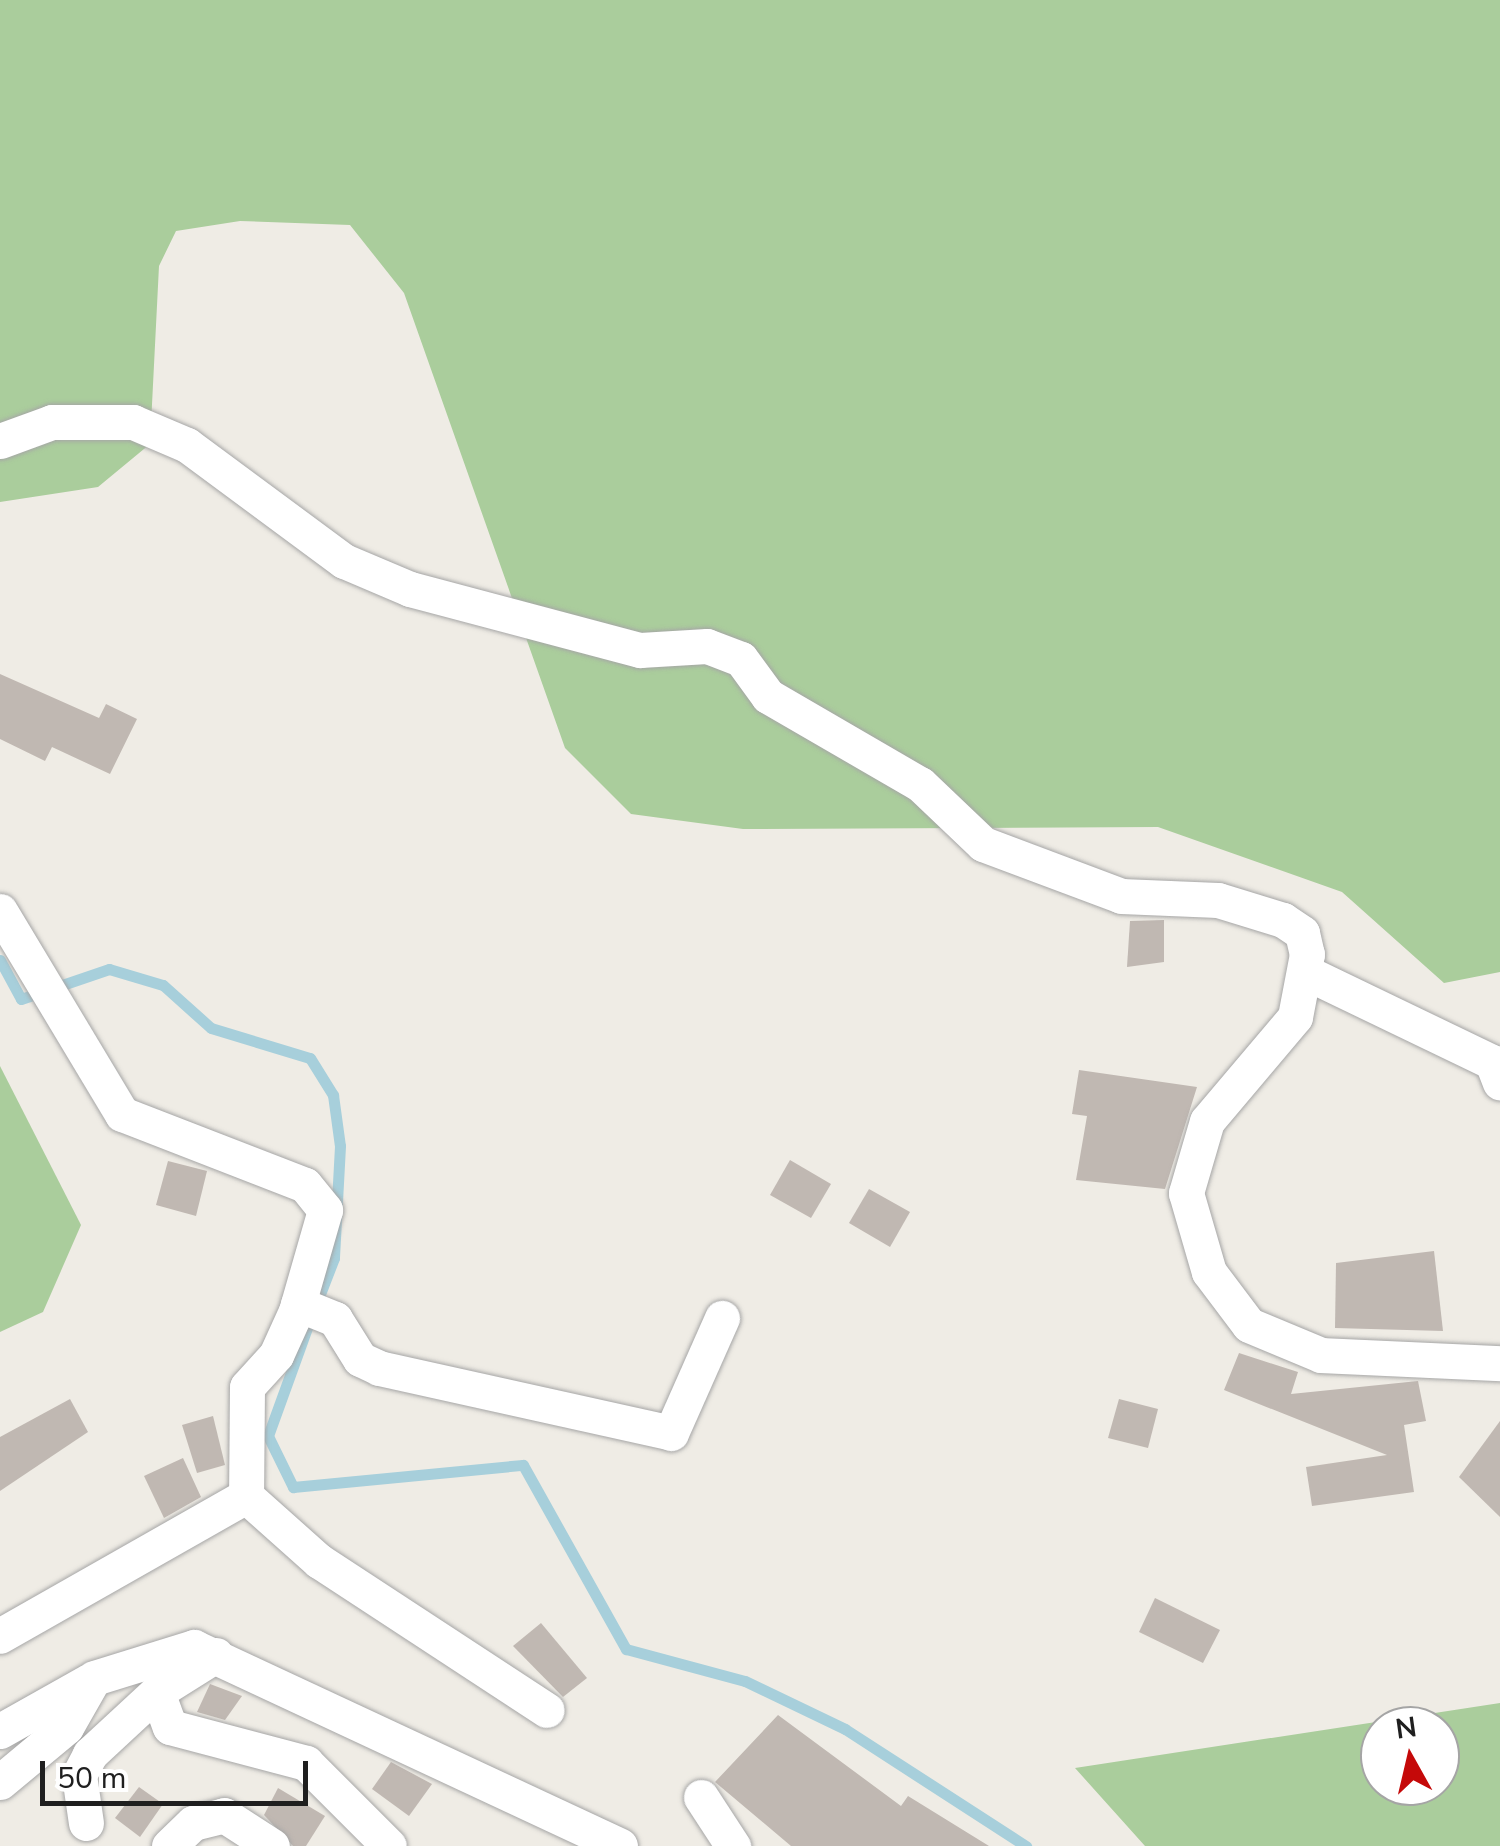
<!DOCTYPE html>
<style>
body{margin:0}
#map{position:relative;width:1500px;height:1846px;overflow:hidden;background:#efece5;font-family:"Nunito Sans",sans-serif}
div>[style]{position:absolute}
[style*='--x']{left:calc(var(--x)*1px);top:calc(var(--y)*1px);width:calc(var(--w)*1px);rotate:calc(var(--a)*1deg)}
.forest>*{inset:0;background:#aacd9c}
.stream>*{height:11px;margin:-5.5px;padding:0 5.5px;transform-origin:5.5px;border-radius:5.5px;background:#a7cfdb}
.building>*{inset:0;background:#c0b8b2}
.roads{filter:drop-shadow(0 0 2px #a6a6a6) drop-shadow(0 0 2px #a6a6a6)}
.minor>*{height:35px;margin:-17.5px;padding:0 17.5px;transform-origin:17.5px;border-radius:17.5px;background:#fff}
span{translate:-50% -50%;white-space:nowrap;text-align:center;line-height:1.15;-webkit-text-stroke:8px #fff;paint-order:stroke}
.north{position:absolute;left:1360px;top:1706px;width:100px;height:100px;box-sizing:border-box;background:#fff;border:2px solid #a5a5a5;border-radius:50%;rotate:352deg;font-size:28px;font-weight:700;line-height:40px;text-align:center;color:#1f1f1f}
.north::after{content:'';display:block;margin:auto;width:35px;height:45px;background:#c50909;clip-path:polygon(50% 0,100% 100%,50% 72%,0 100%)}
.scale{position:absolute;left:40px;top:1761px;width:268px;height:45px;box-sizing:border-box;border:5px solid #1f1f1f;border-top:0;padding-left:12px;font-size:30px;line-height:35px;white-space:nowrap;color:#1f1f1f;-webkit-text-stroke:8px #fff;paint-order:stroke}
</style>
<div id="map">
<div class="forest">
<div style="clip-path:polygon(0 0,1500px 0,1500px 972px,1444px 983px,1342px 892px,1158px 827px,743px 829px,631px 814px,565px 748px,404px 293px,350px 225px,240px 221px,176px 231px,159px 266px,150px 444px,98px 487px,0 502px)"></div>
<div style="clip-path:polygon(0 1066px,81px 1225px,43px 1312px,0 1332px)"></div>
<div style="clip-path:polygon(evenodd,1500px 1703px,1500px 1846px,1145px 1846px,1075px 1768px,1500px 1703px,1380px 1726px,1440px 1726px,1440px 1786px,1380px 1786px,1380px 1726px)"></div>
</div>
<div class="stream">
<div style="--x:0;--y:960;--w:44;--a:61.7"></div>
<div style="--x:21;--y:999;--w:93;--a:-18.8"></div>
<div style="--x:109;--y:969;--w:56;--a:16.5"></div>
<div style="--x:163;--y:985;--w:64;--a:41.9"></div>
<div style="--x:211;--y:1028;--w:103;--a:16.9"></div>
<div style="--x:310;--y:1058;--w:44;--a:58.1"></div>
<div style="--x:333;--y:1095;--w:51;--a:82.2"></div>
<div style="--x:340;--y:1146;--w:112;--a:93.1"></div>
<div style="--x:334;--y:1258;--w:53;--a:111.2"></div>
<div style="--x:307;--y:1328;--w:115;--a:109.9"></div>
<div style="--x:268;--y:1436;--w:57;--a:63.9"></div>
<div style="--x:293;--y:1487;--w:231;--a:-5.5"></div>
<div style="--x:523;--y:1465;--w:211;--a:60.8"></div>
<div style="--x:626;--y:1649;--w:123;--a:15.1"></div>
<div style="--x:745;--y:1681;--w:111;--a:25.6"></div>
<div style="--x:845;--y:1729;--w:216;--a:32.9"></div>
</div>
<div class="building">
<div style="clip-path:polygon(0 674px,99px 718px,106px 704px,137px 719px,110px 774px,52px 747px,45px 761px,0 739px)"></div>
<div style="clip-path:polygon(1164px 920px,1164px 962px,1127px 967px,1130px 921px)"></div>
<div style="clip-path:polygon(1079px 1070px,1197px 1087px,1165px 1189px,1076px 1180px,1087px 1116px,1072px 1114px)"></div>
<div style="clip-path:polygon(790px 1160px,831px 1184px,811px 1218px,770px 1195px)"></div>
<div style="clip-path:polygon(168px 1161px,207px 1171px,196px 1216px,156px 1205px)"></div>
<div style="clip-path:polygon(869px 1189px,910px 1212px,890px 1247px,849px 1223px)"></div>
<div style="clip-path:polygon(1434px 1251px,1443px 1331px,1335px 1328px,1336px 1263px)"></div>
<div style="clip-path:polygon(1239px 1353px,1298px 1372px,1291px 1394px,1418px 1381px,1426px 1421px,1404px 1425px,1414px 1492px,1312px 1506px,1306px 1467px,1387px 1455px,1224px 1390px)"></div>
<div style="clip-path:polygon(70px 1399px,88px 1432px,0 1491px,0 1437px)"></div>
<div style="clip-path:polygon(1119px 1399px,1158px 1409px,1148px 1448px,1108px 1438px)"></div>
<div style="clip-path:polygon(213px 1416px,225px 1465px,197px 1473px,182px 1425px)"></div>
<div style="clip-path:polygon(1500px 1421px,1500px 1517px,1459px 1477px)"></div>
<div style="clip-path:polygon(183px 1458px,201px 1497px,164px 1518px,144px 1476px)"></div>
<div style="clip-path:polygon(1155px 1598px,1220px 1630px,1203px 1663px,1139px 1632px)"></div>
<div style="clip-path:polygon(541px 1623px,587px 1678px,563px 1697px,513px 1646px)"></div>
<div style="clip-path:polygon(210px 1684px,242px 1696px,225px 1720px,197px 1712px)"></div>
<div style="clip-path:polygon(778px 1715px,901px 1806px,908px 1796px,989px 1846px,791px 1846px,715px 1782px)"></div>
<div style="clip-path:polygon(391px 1762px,432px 1784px,409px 1816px,372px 1789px)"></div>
<div style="clip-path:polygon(139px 1787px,163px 1804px,140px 1837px,115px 1818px)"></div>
<div style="clip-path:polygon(278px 1788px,325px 1816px,306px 1846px,293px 1846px,264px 1815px)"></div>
</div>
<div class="roads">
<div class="minor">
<div style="--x:0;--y:441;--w:55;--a:-20.1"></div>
<div style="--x:52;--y:422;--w:81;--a:0"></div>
<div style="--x:133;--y:422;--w:59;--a:23.1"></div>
<div style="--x:187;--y:445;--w:195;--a:36.5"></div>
<div style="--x:344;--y:561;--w:72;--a:23"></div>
<div style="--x:410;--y:589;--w:238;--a:14.9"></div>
<div style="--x:640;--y:650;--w:67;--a:-3.4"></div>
<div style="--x:707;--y:646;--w:36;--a:21"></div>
<div style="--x:741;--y:659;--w:46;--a:53.9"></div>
<div style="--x:768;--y:696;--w:176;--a:30.1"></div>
<div style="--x:920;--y:784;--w:87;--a:43.6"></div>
<div style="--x:983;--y:844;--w:147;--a:20.6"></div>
<div style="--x:1121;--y:896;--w:97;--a:2.4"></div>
<div style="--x:1218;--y:900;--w:68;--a:17.1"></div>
<div style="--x:1283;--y:920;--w:23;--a:34"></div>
<div style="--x:1302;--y:933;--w:22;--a:77"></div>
<div style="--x:1307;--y:954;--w:64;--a:100.8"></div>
<div style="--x:1295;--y:1017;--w:136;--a:130.2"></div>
<div style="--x:1207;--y:1121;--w:75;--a:106.3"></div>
<div style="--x:1186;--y:1193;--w:82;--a:73.8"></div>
<div style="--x:1209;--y:1272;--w:66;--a:53"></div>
<div style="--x:1249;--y:1325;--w:78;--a:22.6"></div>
<div style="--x:1321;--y:1355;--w:179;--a:2.6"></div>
<div style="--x:0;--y:911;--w:237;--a:59"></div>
<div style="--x:122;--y:1114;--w:196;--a:21.2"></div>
<div style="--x:305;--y:1185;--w:32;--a:51"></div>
<div style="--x:325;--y:1210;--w:105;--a:106"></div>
<div style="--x:296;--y:1311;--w:48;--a:114.4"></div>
<div style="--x:276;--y:1355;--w:43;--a:132.2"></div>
<div style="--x:247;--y:1387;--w:109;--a:90.5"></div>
<div style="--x:246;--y:1496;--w:283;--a:150.4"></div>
<div style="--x:1305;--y:972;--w:208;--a:25.7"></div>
<div style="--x:1492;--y:1062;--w:22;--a:69"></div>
<div style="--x:298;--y:1304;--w:40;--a:22"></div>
<div style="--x:335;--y:1319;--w:47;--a:58"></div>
<div style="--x:360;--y:1359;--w:21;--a:25"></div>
<div style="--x:379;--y:1368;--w:299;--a:12.5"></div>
<div style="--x:671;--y:1433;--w:126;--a:-66.1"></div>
<div style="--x:246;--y:1496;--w:98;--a:41.7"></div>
<div style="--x:319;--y:1561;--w:272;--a:33.2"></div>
<div style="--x:216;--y:1655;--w:70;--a:147.9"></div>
<div style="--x:157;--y:1692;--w:37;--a:70"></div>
<div style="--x:170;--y:1727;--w:141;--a:14.8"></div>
<div style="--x:306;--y:1763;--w:117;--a:45"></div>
<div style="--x:0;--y:1731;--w:102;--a:-29.3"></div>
<div style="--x:0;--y:1782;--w:86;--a:-39.8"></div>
<div style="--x:66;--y:1727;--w:56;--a:-60.3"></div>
<div style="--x:94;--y:1678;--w:105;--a:-17.2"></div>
<div style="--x:194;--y:1647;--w:470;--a:25"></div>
<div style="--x:701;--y:1797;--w:59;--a:56.9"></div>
<div style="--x:86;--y:1823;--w:49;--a:-98.3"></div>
<div style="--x:79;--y:1775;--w:24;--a:-62"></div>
<div style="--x:90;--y:1754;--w:91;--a:-42.8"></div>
<div style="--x:169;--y:1846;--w:33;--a:-44"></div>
<div style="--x:193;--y:1823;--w:32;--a:-14"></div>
<div style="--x:224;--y:1815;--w:57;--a:32.9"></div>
</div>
</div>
<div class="north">N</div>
<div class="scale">50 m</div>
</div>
